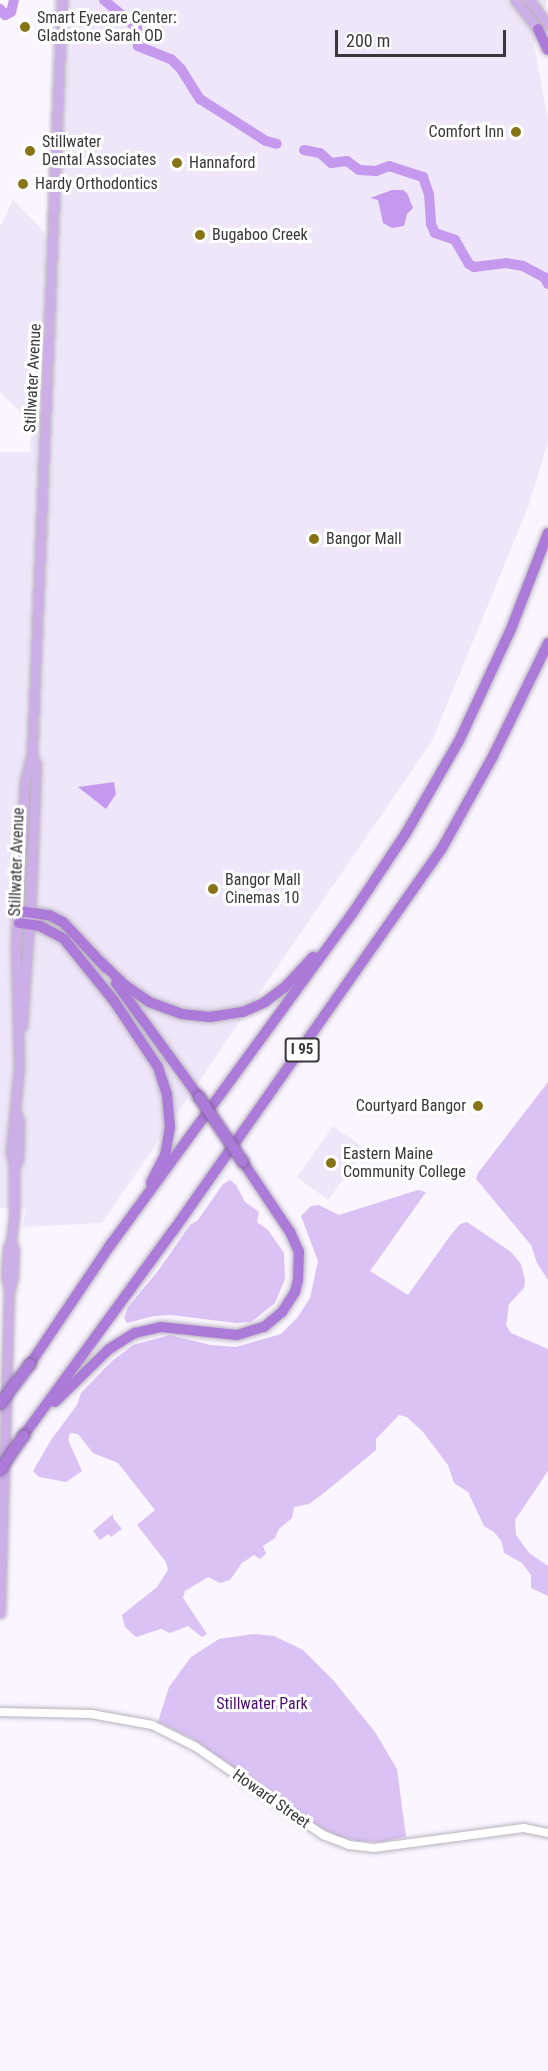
<!DOCTYPE html>
<style>
body{margin:0}
#map{position:relative;width:548px;height:2071px;overflow:hidden;background:#faf5ff;font-family:"Roboto Condensed",sans-serif}
div>[style]{position:absolute}
[style*='--x']{left:calc(var(--x)*1px);top:calc(var(--y)*1px);width:calc(var(--w)*1px);rotate:calc(var(--a)*1deg)}
.built>*{inset:0;background:#efe6f9}
.green>*{inset:0;background:#dbc2f5}
.water>*{inset:0;background:#c59aee}
.river>*{height:10px;margin:-5px;padding:0 5px;transform-origin:5px;border-radius:5px;background:#c59aee}
.roads{filter:drop-shadow(0 0 2px #b8b2be) drop-shadow(0 0 2px #b8b2be)}
.minor>*{height:8px;margin:-4px;padding:0 4px;transform-origin:4px;border-radius:4px;background:#fff}
.major>*{height:9px;margin:-4.5px;padding:0 4.5px;transform-origin:4.5px;border-radius:4.5px;background:#cdafe8}
.highway>*{height:10px;margin:-5px;padding:0 5px;transform-origin:5px;border-radius:5px;background:#ac7ad8}
.bridges{filter:drop-shadow(0 0 2px #8463a1) drop-shadow(0 0 2px #8463a1)}
.highway-bridge>*{height:10px;margin:-5px;padding:0 5px;transform-origin:5px;border-radius:5px;background:#ac7ad8}
.dots>*{width:16px;height:16px;translate:-50% -50%;box-sizing:border-box;border:3px solid #fff;border-radius:50%}
span{translate:-50% -50%;white-space:nowrap;text-align:center;line-height:1.15;-webkit-text-stroke:6px #fff;paint-order:stroke}
.shield-label span{padding:2px 4px;background:#fff;border:2px solid;border-radius:4px;-webkit-text-stroke-width:0}
.shield-label{font-size:15px;color:#39373b;font-weight:700}
.poi-label{font-size:16px;color:#39373b}
.left{translate:0 -50%;text-align:left}
.right{translate:-100% -50%;text-align:right}
.street-label{font-size:16px;color:#39373b}
.park-label{font-size:16px;color:#4b0d71}
.scale{position:absolute;left:335px;top:30px;width:171px;height:27px;box-sizing:border-box;border:3px solid #39373b;border-top:0;padding-left:8px;font-size:18px;line-height:21px;white-space:nowrap;color:#39373b;-webkit-text-stroke:4px #fff;paint-order:stroke}
</style>
<div id="map">
<div class="built">
<div style="clip-path:polygon(53px 0,547px 0,534px 44px,548px 120px,548px 442px,529px 505px,432px 741px,102px 1223px,23px 1227px,26px 1209px,0 1208px,0 452px,30px 452px,31px 422px,0 392px,0 227px,13px 200px,46px 234px)"></div>
<div style="clip-path:polygon(333px 1126px,365px 1149px,328px 1200px,297px 1177px)"></div>
</div>
<div class="green">
<div style="clip-path:polygon(548px 1082px,548px 1280px,537px 1263px,531px 1245px,476px 1179px,478px 1173px)"></div>
<div style="clip-path:polygon(230px 1180px,236px 1185px,245px 1202px,259px 1212px,257px 1222px,268px 1230px,284px 1253px,285px 1279px,275px 1303px,251px 1322px,236px 1323px,171px 1315px,154px 1316px,127px 1323px,124px 1318px,128px 1307px,158px 1271px,190px 1225px,198px 1220px,223px 1184px)"></div>
<div style="clip-path:polygon(418px 1190px,426px 1192px,370px 1271px,408px 1295px,450px 1236px,460px 1224px,467px 1222px,511px 1252px,521px 1264px,525px 1280px,524px 1288px,509px 1304px,506px 1325px,511px 1333px,548px 1349px,548px 1471px,515px 1520px,516px 1535px,529px 1553px,548px 1566px,548px 1596px,531px 1588px,531px 1575px,522px 1563px,504px 1553px,502px 1542px,494px 1532px,484px 1526px,468px 1492px,454px 1483px,448px 1465px,423px 1432px,407px 1417px,399px 1415px,376px 1439px,376px 1450px,324px 1493px,309px 1504px,294px 1507px,292px 1518px,279px 1529px,275px 1538px,263px 1546px,266px 1554px,260px 1559px,254px 1555px,242px 1563px,230px 1580px,220px 1583px,208px 1577px,185px 1591px,183px 1598px,207px 1634px,202px 1637px,188px 1626px,170px 1633px,161px 1629px,136px 1637px,125px 1627px,122px 1615px,157px 1587px,168px 1570px,166px 1562px,137px 1525px,155px 1510px,118px 1463px,93px 1453px,78px 1434px,70px 1433px,68px 1440px,82px 1471px,66px 1482px,39px 1477px,33px 1471px,51px 1440px,77px 1405px,81px 1393px,111px 1362px,133px 1345px,170px 1335px,210px 1345px,236px 1347px,281px 1334px,297px 1318px,310px 1298px,318px 1261px,301px 1216px,311px 1206px,319px 1205px,339px 1215px)"></div>
<div style="clip-path:polygon(113px 1514px,113px 1518px,122px 1529px,111px 1537px,108px 1534px,100px 1540px,93px 1531px)"></div>
<div style="clip-path:polygon(253px 1634px,274px 1636px,303px 1650px,333px 1680px,375px 1732px,397px 1769px,406px 1837px,380px 1842px,357px 1841px,337px 1836px,317px 1825px,193px 1739px,158px 1722px,169px 1687px,191px 1657px,219px 1639px)"></div>
</div>
<div class="water">
<div style="clip-path:polygon(392px 190px,403px 190px,407px 193px,413px 208px,407px 214px,404px 226px,392px 228px,383px 223px,378px 200px,370px 198px)"></div>
<div style="clip-path:polygon(114px 782px,116px 794px,106px 809px,78px 787px)"></div>
</div>
<div class="river">
<div style="--x:104;--y:0;--w:43;--a:40.3"></div>
<div style="--x:137;--y:28;--w:18;--a:87"></div>
<div style="--x:138;--y:46;--w:35;--a:22"></div>
<div style="--x:171;--y:59;--w:14;--a:45"></div>
<div style="--x:181;--y:69;--w:36;--a:58"></div>
<div style="--x:200;--y:99;--w:78;--a:32.5"></div>
<div style="--x:266;--y:141;--w:11;--a:15"></div>
<div style="--x:0;--y:9;--w:8;--a:50"></div>
<div style="--x:5;--y:15;--w:7;--a:-27"></div>
<div style="--x:11;--y:12;--w:12;--a:-76"></div>
<div style="--x:304;--y:150;--w:16;--a:11"></div>
<div style="--x:320;--y:153;--w:15;--a:42"></div>
<div style="--x:331;--y:163;--w:16;--a:-7"></div>
<div style="--x:347;--y:161;--w:15;--a:37"></div>
<div style="--x:359;--y:170;--w:17;--a:3"></div>
<div style="--x:376;--y:171;--w:14;--a:-21"></div>
<div style="--x:389;--y:166;--w:36;--a:18"></div>
<div style="--x:423;--y:177;--w:18;--a:71"></div>
<div style="--x:429;--y:194;--w:30;--a:86"></div>
<div style="--x:431;--y:224;--w:10;--a:66"></div>
<div style="--x:435;--y:233;--w:21;--a:19"></div>
<div style="--x:455;--y:240;--w:28;--a:60"></div>
<div style="--x:469;--y:264;--w:6;--a:31"></div>
<div style="--x:474;--y:267;--w:32;--a:-7"></div>
<div style="--x:506;--y:263;--w:17;--a:10"></div>
<div style="--x:523;--y:266;--w:24;--a:28"></div>
<div style="--x:544;--y:277;--w:8;--a:60"></div>
</div>
<div class="roads">
<div class="minor">
<div style="--x:0;--y:1712;--w:91;--a:1.3"></div>
<div style="--x:91;--y:1714;--w:62;--a:10.2"></div>
<div style="--x:152;--y:1725;--w:49;--a:26.6"></div>
<div style="--x:196;--y:1747;--w:155;--a:34.7"></div>
<div style="--x:323;--y:1835;--w:28;--a:21"></div>
<div style="--x:349;--y:1845;--w:25;--a:7"></div>
<div style="--x:374;--y:1848;--w:151;--a:-7.6"></div>
<div style="--x:524;--y:1828;--w:25;--a:12"></div>
</div>
<div class="major">
<div style="--x:515;--y:0;--w:42;--a:51.8"></div>
<div style="--x:529;--y:0;--w:31;--a:52"></div>
<div style="--x:22;--y:1026;--w:132;--a:-86.1"></div>
<div style="--x:31;--y:894;--w:130;--a:-87.8"></div>
<div style="--x:36;--y:764;--w:8;--a:-120"></div>
<div style="--x:14;--y:1166;--w:7;--a:-56"></div>
<div style="--x:18;--y:1160;--w:38;--a:-88"></div>
<div style="--x:19;--y:1122;--w:9;--a:-108"></div>
<div style="--x:10;--y:1289;--w:12;--a:-76"></div>
<div style="--x:13;--y:1277;--w:28;--a:-88"></div>
<div style="--x:14;--y:1249;--w:9;--a:-111"></div>
<div style="--x:0;--y:1613;--w:322;--a:-88.4"></div>
<div style="--x:9;--y:1291;--w:16;--a:-101"></div>
<div style="--x:6;--y:1275;--w:28;--a:-86"></div>
<div style="--x:8;--y:1247;--w:7;--a:-63"></div>
<div style="--x:11;--y:1241;--w:26;--a:-83"></div>
<div style="--x:14;--y:1215;--w:49;--a:-90"></div>
<div style="--x:14;--y:1166;--w:15;--a:-101"></div>
<div style="--x:11;--y:1151;--w:83;--a:-84.5"></div>
<div style="--x:19;--y:1068;--w:126;--a:-91.4"></div>
<div style="--x:16;--y:942;--w:161;--a:-86.8"></div>
<div style="--x:25;--y:781;--w:30;--a:-76"></div>
<div style="--x:32;--y:752;--w:753;--a:-87.72"></div>
</div>
<div class="highway">
<div style="--x:538;--y:29;--w:23;--a:65"></div>
<div style="--x:19;--y:911;--w:30;--a:8"></div>
<div style="--x:49;--y:915;--w:16;--a:27"></div>
<div style="--x:63;--y:922;--w:63;--a:46.9"></div>
<div style="--x:19;--y:923;--w:21;--a:8"></div>
<div style="--x:40;--y:926;--w:27;--a:28"></div>
<div style="--x:64;--y:939;--w:80;--a:51.1"></div>
<div style="--x:114;--y:1001;--w:79;--a:56.3"></div>
<div style="--x:158;--y:1067;--w:28;--a:72"></div>
<div style="--x:167;--y:1094;--w:33;--a:85"></div>
<div style="--x:170;--y:1127;--w:28;--a:100"></div>
<div style="--x:165;--y:1155;--w:31;--a:117"></div>
<div style="--x:102;--y:963;--w:32;--a:44"></div>
<div style="--x:125;--y:985;--w:29;--a:35"></div>
<div style="--x:149;--y:1002;--w:35;--a:20"></div>
<div style="--x:182;--y:1014;--w:28;--a:6"></div>
<div style="--x:210;--y:1017;--w:33;--a:-9"></div>
<div style="--x:243;--y:1012;--w:24;--a:-24"></div>
<div style="--x:265;--y:1002;--w:26;--a:-37"></div>
<div style="--x:286;--y:986;--w:40;--a:-47"></div>
<div style="--x:116;--y:983;--w:141;--a:53.9"></div>
<div style="--x:109;--y:1247;--w:412;--a:-53.9"></div>
<div style="--x:352;--y:914;--w:97;--a:-56.3"></div>
<div style="--x:406;--y:833;--w:106;--a:-60.1"></div>
<div style="--x:459;--y:741;--w:123;--a:-65.1"></div>
<div style="--x:511;--y:629;--w:103;--a:-68.9"></div>
<div style="--x:30;--y:1364;--w:148;--a:-56"></div>
<div style="--x:55;--y:1402;--w:76;--a:-44.5"></div>
<div style="--x:109;--y:1349;--w:31;--a:-32"></div>
<div style="--x:135;--y:1333;--w:27;--a:-13"></div>
<div style="--x:161;--y:1327;--w:76;--a:6"></div>
<div style="--x:237;--y:1335;--w:28;--a:-17"></div>
<div style="--x:264;--y:1327;--w:23;--a:-40"></div>
<div style="--x:282;--y:1312;--w:24;--a:-57"></div>
<div style="--x:295;--y:1292;--w:12;--a:-76"></div>
<div style="--x:298;--y:1280;--w:28;--a:-88"></div>
<div style="--x:299;--y:1252;--w:22;--a:-114"></div>
<div style="--x:290;--y:1232;--w:84;--a:-123.9"></div>
<div style="--x:24;--y:1435;--w:253;--a:-53.9"></div>
<div style="--x:173;--y:1231;--w:466;--a:-54.9"></div>
<div style="--x:441;--y:850;--w:107;--a:-61"></div>
<div style="--x:493;--y:756;--w:126;--a:-64"></div>
</div>
</div>
<div class="bridges">
<div class="highway-bridge">
<div style="--x:199;--y:1097;--w:78;--a:55.9"></div>
<div style="--x:0;--y:1404;--w:50;--a:-53.1"></div>
<div style="--x:0;--y:1470;--w:42;--a:-55.6"></div>
</div>
</div>
<div class="dots">
<div style="left:25px;top:27px;background:#877417"></div>
<div style="left:516px;top:132px;background:#877417"></div>
<div style="left:30px;top:151px;background:#877417"></div>
<div style="left:177px;top:163px;background:#877417"></div>
<div style="left:23px;top:184px;background:#877417"></div>
<div style="left:200px;top:235px;background:#877417"></div>
<div style="left:314px;top:539px;background:#877417"></div>
<div style="left:213px;top:889px;background:#877417"></div>
<div style="left:478px;top:1106px;background:#877417"></div>
<div style="left:331px;top:1163px;background:#877417"></div>
</div>
<div class="shield-label">
<span style="left:302px;top:1050px">I 95</span>
</div>
<div class="poi-label">
<span class="left" style="left:37px;top:27px">Smart Eyecare Center:<br>Gladstone Sarah OD</span>
<span class="right" style="left:504px;top:132px">Comfort Inn</span>
<span class="left" style="left:42px;top:151px">Stillwater<br>Dental Associates</span>
<span class="left" style="left:189px;top:163px">Hannaford</span>
<span class="left" style="left:35px;top:184px">Hardy Orthodontics</span>
<span class="left" style="left:212px;top:235px">Bugaboo Creek</span>
<span class="left" style="left:326px;top:539px">Bangor Mall</span>
<span class="left" style="left:225px;top:889px">Bangor Mall<br>Cinemas 10</span>
<span class="right" style="left:466px;top:1106px">Courtyard Bangor</span>
<span class="left" style="left:343px;top:1163px">Eastern Maine<br>Community College</span>
</div>
<div class="street-label">
<span style="left:33px;top:378px;rotate:-87deg">Stillwater Avenue</span>
<span style="left:17px;top:862px;rotate:-88deg">Stillwater Avenue</span>
<span style="left:271px;top:1799px;rotate:35deg">Howard Street</span>
</div>
<div class="park-label">
<span style="left:262px;top:1704px">Stillwater Park</span>
</div>
<div class="scale">200 m</div>
</div>
